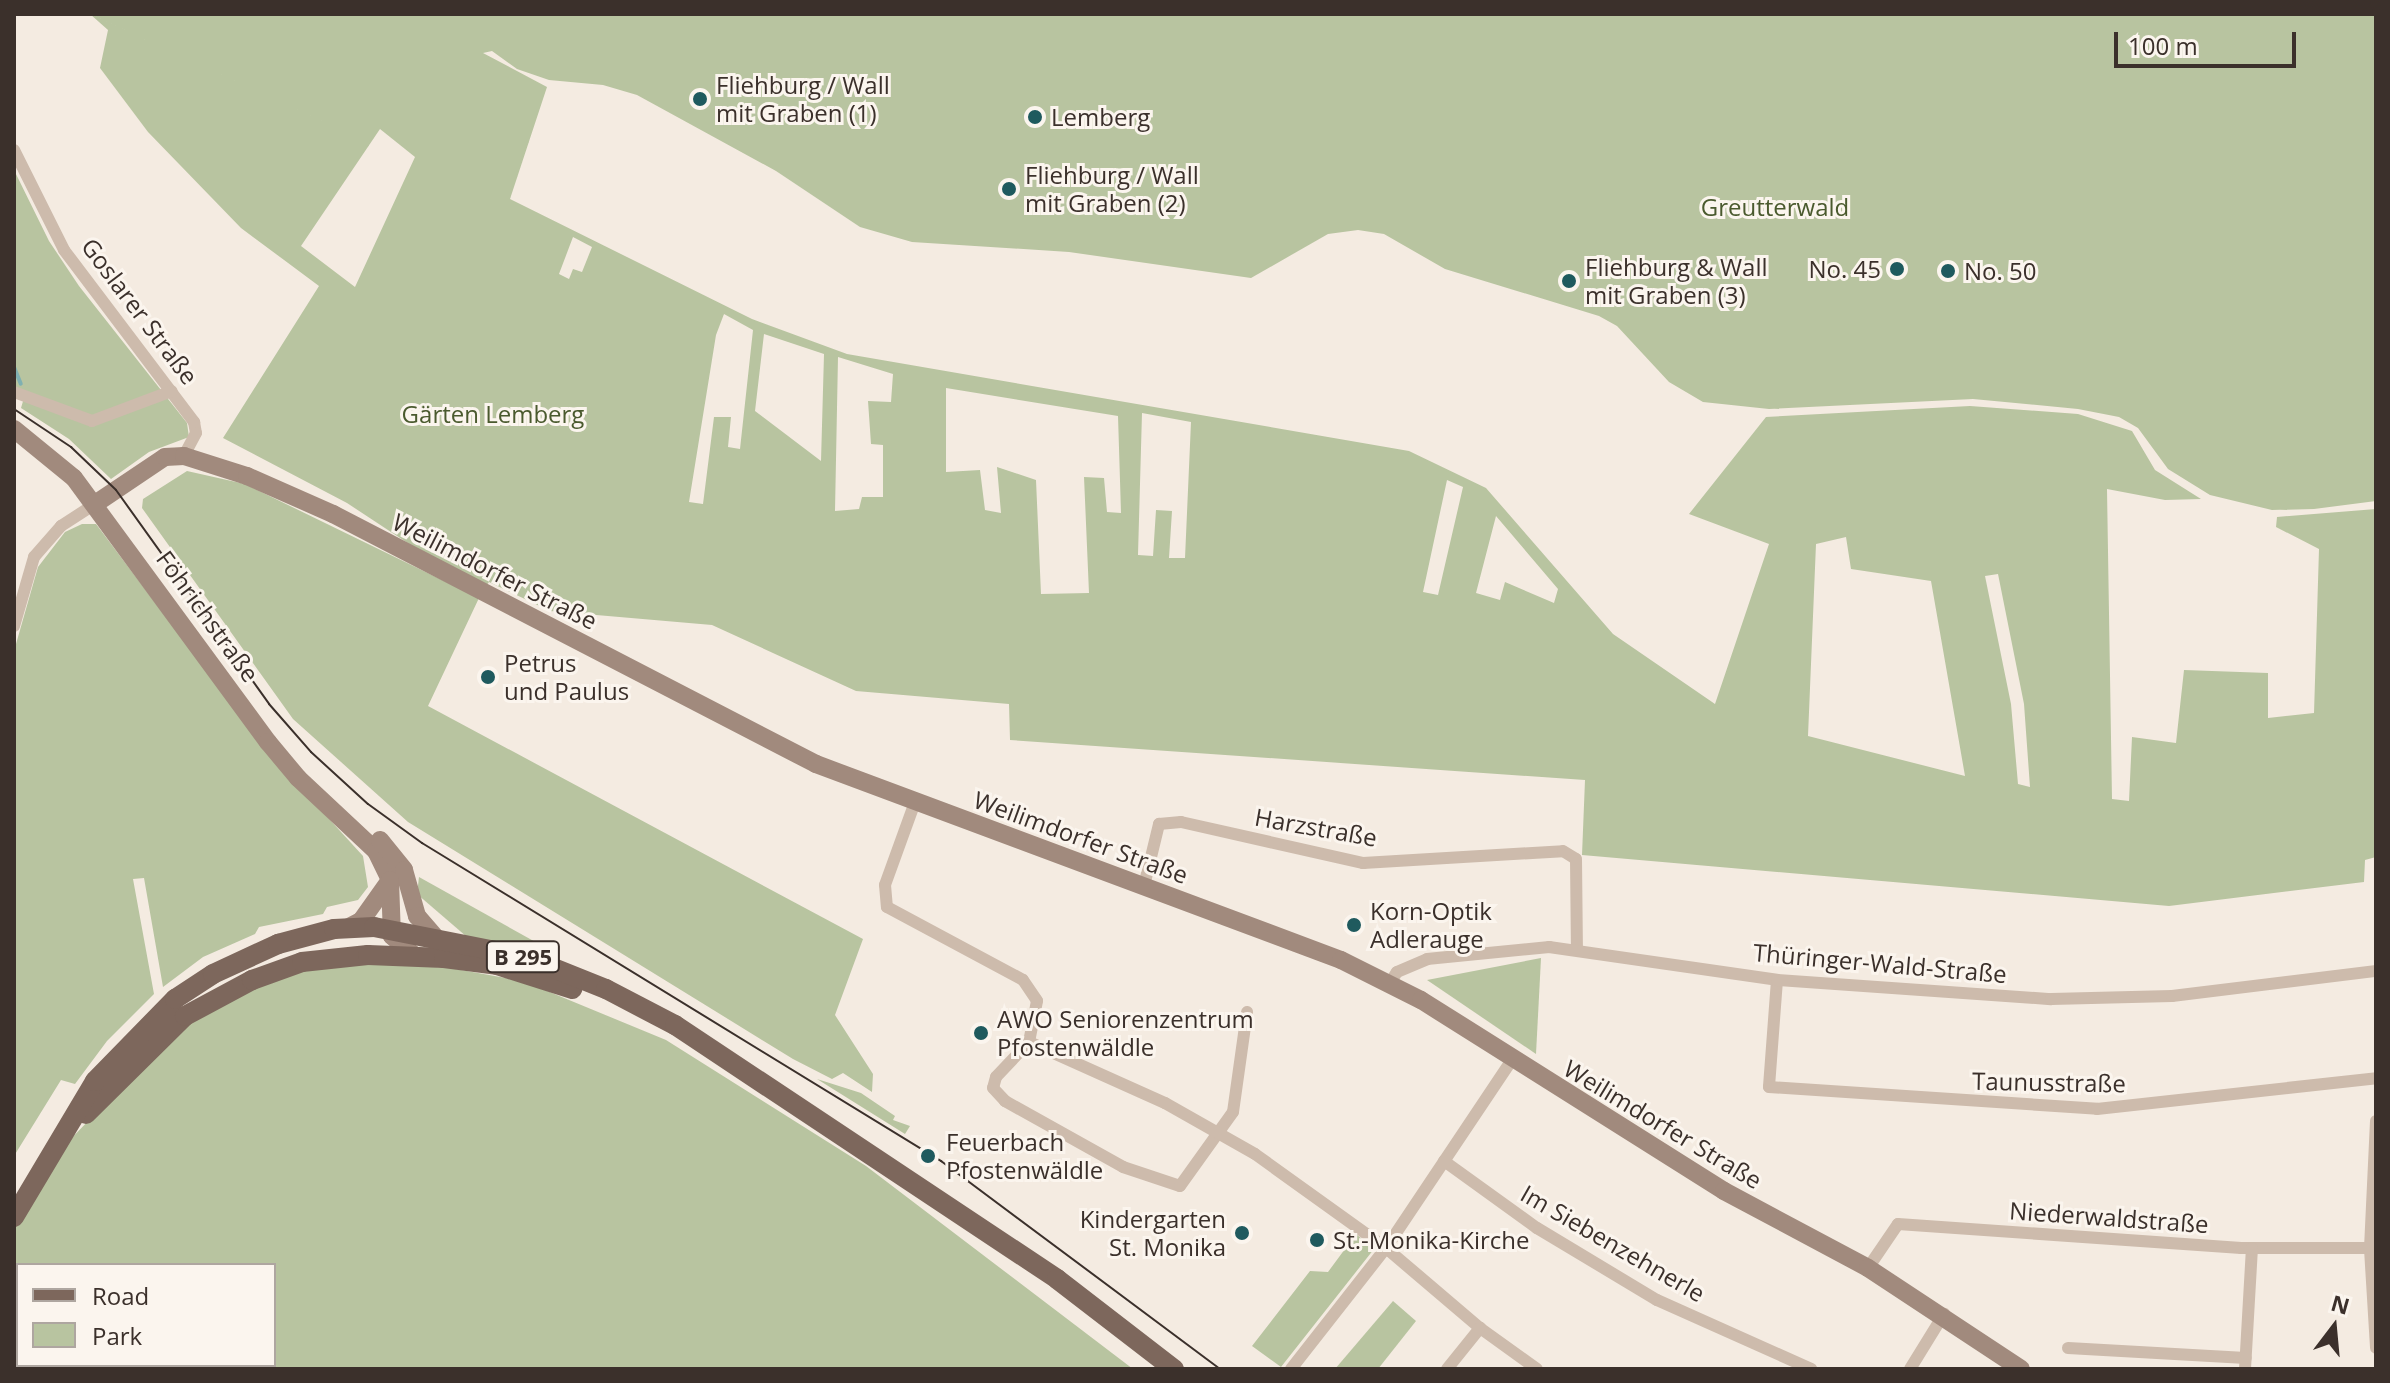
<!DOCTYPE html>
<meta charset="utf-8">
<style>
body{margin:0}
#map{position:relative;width:2390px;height:1383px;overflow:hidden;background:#f4ebe1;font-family:"Open Sans",sans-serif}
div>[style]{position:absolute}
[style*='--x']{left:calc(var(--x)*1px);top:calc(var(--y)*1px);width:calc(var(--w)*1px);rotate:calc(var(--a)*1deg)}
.green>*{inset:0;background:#b8c4a0}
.stream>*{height:4px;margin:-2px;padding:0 2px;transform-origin:2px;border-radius:2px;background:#7fb0b2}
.street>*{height:12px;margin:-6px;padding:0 6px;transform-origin:6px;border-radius:6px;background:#cdbbac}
.secondary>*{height:18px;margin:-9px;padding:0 9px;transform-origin:9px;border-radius:9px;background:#a18a7d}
.primary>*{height:20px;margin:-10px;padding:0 10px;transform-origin:10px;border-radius:10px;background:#7d675c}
.tram>*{height:2px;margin:-1px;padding:0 1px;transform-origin:1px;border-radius:1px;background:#3b302b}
.dots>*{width:22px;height:22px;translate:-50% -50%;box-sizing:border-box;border:4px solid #fbf5ee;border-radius:50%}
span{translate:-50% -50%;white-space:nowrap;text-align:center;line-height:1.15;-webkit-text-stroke:6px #fbf5ee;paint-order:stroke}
.shield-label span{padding:2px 6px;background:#fbf5ee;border:2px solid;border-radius:6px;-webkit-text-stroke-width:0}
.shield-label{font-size:22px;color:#3b302b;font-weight:700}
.poi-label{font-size:24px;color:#3b302b}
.left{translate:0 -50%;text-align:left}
.right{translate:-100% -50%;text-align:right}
.park-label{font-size:24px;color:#4a5a2e}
.street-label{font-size:24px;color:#3b302b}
.frame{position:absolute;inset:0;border:16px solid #3b302b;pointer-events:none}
.legend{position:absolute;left:16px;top:1263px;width:260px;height:104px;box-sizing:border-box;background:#fbf5ee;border:2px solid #aea6a0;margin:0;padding:10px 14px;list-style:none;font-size:24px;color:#3b302b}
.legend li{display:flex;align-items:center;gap:16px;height:40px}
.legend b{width:40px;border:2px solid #aea6a0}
.north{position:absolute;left:2294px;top:1287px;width:80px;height:80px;-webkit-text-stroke:6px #fbf5ee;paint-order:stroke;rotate:16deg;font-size:22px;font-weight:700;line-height:32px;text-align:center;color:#3b302b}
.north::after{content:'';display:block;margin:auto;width:28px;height:36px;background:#3b302b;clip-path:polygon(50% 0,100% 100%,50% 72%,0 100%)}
.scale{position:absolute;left:2114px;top:32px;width:182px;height:36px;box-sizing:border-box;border:4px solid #3b302b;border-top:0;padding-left:10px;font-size:24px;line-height:28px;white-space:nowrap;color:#3b302b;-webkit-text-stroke:6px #fbf5ee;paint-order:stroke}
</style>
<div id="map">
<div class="green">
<div style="clip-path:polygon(evenodd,90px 14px,2376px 14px,2376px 501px,2314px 509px,2272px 510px,2210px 495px,2168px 469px,2138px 428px,2119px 417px,2078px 409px,1973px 399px,1769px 409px,1703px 402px,1669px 382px,1617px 326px,1599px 316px,1445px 269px,1384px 234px,1358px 230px,1328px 234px,1251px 278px,1069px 252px,912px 242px,860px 227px,776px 171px,637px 95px,603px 85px,549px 80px,517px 69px,492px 51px,483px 53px,547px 87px,510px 199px,752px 319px,847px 354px,1409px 451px,1486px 488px,1613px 634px,1715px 704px,1769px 544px,1689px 514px,1766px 417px,1970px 406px,2078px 414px,2132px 431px,2155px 470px,2201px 499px,2165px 500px,2107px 489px,2112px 799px,2129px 801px,2132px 737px,2176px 743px,2184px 670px,2268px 673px,2268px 718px,2314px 713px,2319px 549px,2276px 527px,2277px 517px,2376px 509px,2376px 857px,2365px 860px,2364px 882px,2169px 906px,1582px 855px,1585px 780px,1010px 740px,1009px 704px,856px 691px,712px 625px,550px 611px,489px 582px,482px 592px,347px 503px,223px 438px,319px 286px,241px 228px,148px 132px,100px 68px,108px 30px,90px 14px,380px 129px,415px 157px,355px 287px,301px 246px,380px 129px,90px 14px,573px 237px,592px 247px,582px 272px,573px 269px,569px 279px,559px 274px,573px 237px,90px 14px,724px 314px,753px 330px,740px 449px,728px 447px,731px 417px,714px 417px,703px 504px,689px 502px,716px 335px,724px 314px,90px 14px,764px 334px,824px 354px,821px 461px,755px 411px,764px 334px,90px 14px,838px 357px,893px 374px,891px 402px,868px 401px,871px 444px,883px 445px,883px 497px,862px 497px,859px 509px,835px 511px,838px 357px,90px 14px,946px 388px,1118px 416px,1121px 513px,1107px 512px,1104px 478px,1084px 477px,1089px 593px,1041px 594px,1036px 480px,997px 467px,1001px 513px,985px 510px,980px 470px,946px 472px,946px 388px,90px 14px,1142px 413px,1191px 422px,1185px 558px,1169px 558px,1172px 511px,1156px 510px,1153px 556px,1138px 555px,1142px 413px,90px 14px,1447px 480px,1463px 487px,1438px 595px,1423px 592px,1447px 480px,90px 14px,1496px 516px,1558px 589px,1554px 603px,1505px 582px,1500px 600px,1476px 593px,1496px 516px,90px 14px,1846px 537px,1851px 569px,1931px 581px,1965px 776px,1808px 736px,1816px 544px,1846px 537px,90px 14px,1998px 574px,2024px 704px,2030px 787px,2018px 784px,2011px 704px,1985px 576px,1998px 574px)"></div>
<div style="clip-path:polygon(14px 170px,49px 241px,79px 286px,187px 423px,189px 437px,149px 452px,111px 479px,69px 439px,21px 408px,26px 391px,14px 387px)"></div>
<div style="clip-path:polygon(187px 471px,245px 484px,479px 598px,428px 706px,863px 939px,835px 1015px,873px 1074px,872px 1092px,843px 1073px,832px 1079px,793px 1059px,408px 822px,293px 719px,142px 508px,143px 499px)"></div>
<div style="clip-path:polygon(82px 524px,96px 524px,265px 749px,363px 856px,368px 887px,358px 900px,327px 907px,323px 914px,259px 927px,255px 934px,203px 957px,163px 987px,144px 878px,133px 879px,154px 994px,107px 1041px,75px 1084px,61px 1080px,14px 1156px,14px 651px,38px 567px,65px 532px)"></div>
<div style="clip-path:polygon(419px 877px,548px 949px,554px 962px,467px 937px,417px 894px)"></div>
<div style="clip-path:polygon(1541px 958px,1536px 1054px,1427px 980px)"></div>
<div style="clip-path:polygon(evenodd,373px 963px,450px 968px,523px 981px,666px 1040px,866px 1166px,1133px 1369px,14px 1369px,14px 1227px,65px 1145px,170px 1036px,234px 995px,299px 969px,373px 963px,18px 1265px,274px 1265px,274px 1365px,18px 1365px,18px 1265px)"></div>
<div style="clip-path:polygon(817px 1079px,861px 1093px,895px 1116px,893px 1120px,910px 1126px,905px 1134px)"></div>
<div style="clip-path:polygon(1356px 1234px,1374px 1249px,1281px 1367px,1252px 1346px,1310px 1271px,1328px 1272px)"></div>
<div style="clip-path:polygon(1393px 1301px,1416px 1321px,1378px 1369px,1335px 1369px)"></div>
</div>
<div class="stream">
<div style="--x:14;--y:367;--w:18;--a:68"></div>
</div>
<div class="street">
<div style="--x:14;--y:150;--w:112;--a:63.4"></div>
<div style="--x:64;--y:250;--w:216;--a:52.9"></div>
<div style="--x:194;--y:422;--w:11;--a:80"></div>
<div style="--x:196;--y:433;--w:26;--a:118"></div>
<div style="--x:14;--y:392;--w:83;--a:20.4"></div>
<div style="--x:92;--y:421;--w:85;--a:-20.6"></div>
<div style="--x:14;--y:626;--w:72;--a:-73.8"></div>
<div style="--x:34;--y:557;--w:41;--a:-48.9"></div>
<div style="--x:61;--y:526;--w:40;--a:-32.9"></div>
<div style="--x:915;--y:802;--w:88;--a:109.9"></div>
<div style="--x:885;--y:885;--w:22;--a:85"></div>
<div style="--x:887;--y:907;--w:154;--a:28.2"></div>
<div style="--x:1023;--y:980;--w:25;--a:56"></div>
<div style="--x:1037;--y:1001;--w:42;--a:101"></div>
<div style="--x:1029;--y:1042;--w:48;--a:133.3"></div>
<div style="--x:996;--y:1077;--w:11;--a:105"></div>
<div style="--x:993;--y:1088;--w:18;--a:47"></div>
<div style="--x:1005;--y:1101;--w:135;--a:29.2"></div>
<div style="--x:1123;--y:1167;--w:60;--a:18.4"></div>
<div style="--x:1180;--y:1186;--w:91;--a:-54.4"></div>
<div style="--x:1233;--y:1112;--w:101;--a:-82"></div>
<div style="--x:1144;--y:886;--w:64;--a:-76.4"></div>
<div style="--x:1159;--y:824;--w:22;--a:-5"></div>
<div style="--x:1181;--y:822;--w:187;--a:12.7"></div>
<div style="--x:1363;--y:863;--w:200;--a:-3.4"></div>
<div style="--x:1563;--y:851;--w:15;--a:32"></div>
<div style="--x:1576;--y:859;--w:89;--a:89.4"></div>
<div style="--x:1777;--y:980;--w:107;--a:94.3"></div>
<div style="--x:1769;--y:1087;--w:329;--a:3.8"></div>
<div style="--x:2097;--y:1109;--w:281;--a:-6.3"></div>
<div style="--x:1390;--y:983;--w:13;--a:-58"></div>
<div style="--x:1397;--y:972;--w:33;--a:-23"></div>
<div style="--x:1427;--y:959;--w:123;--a:-5.6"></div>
<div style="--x:1549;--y:947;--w:230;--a:8.2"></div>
<div style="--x:1777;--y:980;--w:275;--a:4"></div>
<div style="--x:2051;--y:999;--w:121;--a:-1.4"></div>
<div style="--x:2172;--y:996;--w:206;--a:-7"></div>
<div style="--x:1029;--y:1042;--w:149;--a:24.2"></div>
<div style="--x:1165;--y:1103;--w:103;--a:29.5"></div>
<div style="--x:1255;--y:1154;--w:161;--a:35.7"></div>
<div style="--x:1386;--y:1248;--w:123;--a:40.4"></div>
<div style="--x:1480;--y:1328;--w:70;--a:35.7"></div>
<div style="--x:2376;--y:1121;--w:128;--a:92.7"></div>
<div style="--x:2370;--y:1249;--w:99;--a:86.5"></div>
<div style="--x:1444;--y:1161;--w:115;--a:35.8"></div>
<div style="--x:1537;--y:1228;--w:140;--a:31"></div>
<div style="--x:1657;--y:1300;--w:169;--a:24.1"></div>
<div style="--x:1868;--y:1268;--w:53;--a:-55.7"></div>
<div style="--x:1898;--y:1224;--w:344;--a:4"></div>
<div style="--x:2241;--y:1248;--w:135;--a:0"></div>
<div style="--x:2068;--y:1348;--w:178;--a:3.2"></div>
<div style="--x:1291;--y:1369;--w:154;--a:-51.9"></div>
<div style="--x:1386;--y:1248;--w:226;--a:-56.2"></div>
<div style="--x:1447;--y:1369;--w:53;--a:-51.2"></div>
<div style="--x:1910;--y:1369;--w:65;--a:-58.3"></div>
<div style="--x:2245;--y:1369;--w:121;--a:-86.7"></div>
</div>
<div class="secondary">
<div style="--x:14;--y:429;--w:77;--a:39.2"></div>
<div style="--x:74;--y:478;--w:328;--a:53.7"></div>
<div style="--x:268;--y:742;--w:47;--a:50.2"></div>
<div style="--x:298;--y:778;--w:107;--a:43.1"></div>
<div style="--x:376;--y:851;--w:32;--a:64"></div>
<div style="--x:390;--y:880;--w:56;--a:88"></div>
<div style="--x:392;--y:936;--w:30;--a:41"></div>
<div style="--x:95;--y:504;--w:84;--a:-33.9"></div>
<div style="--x:165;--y:457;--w:19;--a:-3"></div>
<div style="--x:184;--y:456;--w:66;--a:17.6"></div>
<div style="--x:247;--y:476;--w:94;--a:23.8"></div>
<div style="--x:333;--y:514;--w:544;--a:27.37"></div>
<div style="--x:816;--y:764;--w:560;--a:20.47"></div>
<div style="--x:1341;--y:960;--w:89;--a:26.6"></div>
<div style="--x:1421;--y:1000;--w:358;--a:32.2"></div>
<div style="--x:1724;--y:1191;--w:163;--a:28.1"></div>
<div style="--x:1868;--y:1268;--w:183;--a:33.4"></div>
<div style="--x:380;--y:840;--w:38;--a:51"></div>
<div style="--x:404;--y:870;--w:48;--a:74.2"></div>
<div style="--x:417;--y:916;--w:29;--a:49"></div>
<div style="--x:349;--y:927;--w:13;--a:-27"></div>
<div style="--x:361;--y:921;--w:50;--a:-54.7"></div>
</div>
<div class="primary">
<div style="--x:86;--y:1114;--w:139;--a:-44.7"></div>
<div style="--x:185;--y:1016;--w:76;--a:-28.2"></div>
<div style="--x:252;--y:980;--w:53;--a:-19.8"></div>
<div style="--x:302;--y:962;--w:66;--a:-6.1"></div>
<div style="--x:368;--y:955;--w:76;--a:2.3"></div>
<div style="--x:444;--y:958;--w:53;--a:7.5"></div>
<div style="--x:497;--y:965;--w:79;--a:17.7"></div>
<div style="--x:14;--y:1217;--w:158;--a:-59.2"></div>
<div style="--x:95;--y:1081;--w:115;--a:-45.7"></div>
<div style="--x:175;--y:999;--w:45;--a:-33.3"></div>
<div style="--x:213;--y:974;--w:72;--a:-24.8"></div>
<div style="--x:278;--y:944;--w:58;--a:-15"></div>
<div style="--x:334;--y:929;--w:40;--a:-2.9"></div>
<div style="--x:374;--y:927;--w:155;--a:11.2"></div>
<div style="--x:526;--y:957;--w:86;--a:21.8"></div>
<div style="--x:606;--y:989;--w:78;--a:27.6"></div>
<div style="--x:675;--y:1025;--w:459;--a:33.6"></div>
<div style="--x:1057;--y:1279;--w:148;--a:37.6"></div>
</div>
<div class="tram">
<div style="--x:14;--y:409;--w:69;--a:33.7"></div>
<div style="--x:71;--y:447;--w:62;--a:43.7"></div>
<div style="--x:116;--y:490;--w:263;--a:54.4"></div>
<div style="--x:269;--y:704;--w:64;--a:48.8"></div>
<div style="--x:311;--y:752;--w:77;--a:42.4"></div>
<div style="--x:368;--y:804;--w:67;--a:35.8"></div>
<div style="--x:422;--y:843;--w:609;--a:31.5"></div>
<div style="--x:941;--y:1161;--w:348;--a:36.7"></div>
</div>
<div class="dots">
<div style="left:700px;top:99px;background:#1f5a5e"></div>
<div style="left:1035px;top:117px;background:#1f5a5e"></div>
<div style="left:1009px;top:189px;background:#1f5a5e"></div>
<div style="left:1897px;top:269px;background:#1f5a5e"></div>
<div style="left:1948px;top:271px;background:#1f5a5e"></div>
<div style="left:1569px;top:281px;background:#1f5a5e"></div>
<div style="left:488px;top:677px;background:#1f5a5e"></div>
<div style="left:1354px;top:925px;background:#1f5a5e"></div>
<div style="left:981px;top:1033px;background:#1f5a5e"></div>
<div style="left:928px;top:1156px;background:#1f5a5e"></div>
<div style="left:1242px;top:1233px;background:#1f5a5e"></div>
<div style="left:1317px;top:1240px;background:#1f5a5e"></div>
</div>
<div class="shield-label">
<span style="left:523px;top:957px">B 295</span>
</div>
<div class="poi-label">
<span class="left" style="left:716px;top:99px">Fliehburg / Wall<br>mit Graben (1)</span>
<span class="left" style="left:1051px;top:117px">Lemberg</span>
<span class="left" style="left:1025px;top:189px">Fliehburg / Wall<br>mit Graben (2)</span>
<span class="left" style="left:1585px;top:281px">Fliehburg &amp; Wall<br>mit Graben (3)</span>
<span class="right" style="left:1881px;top:269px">No. 45</span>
<span class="left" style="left:1964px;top:271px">No. 50</span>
<span class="left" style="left:504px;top:677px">Petrus<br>und Paulus</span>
<span class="left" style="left:1370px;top:925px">Korn-Optik<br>Adlerauge</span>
<span class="left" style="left:997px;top:1033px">AWO Seniorenzentrum<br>Pfostenwäldle</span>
<span class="left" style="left:946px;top:1156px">Feuerbach<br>Pfostenwäldle</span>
<span class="right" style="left:1226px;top:1233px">Kindergarten<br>St. Monika</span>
<span class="left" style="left:1333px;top:1240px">St.-Monika-Kirche</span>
</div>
<div class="park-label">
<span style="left:1775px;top:207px">Greutterwald</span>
<span style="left:493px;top:414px">Gärten Lemberg</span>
</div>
<div class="street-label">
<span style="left:140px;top:311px;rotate:53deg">Goslarer Straße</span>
<span style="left:495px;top:571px;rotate:27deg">Weilimdorfer Straße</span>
<span style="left:208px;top:616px;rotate:54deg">Föhrichstraße</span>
<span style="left:1316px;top:827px;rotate:10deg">Harzstraße</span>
<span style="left:1081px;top:837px;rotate:20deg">Weilimdorfer Straße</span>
<span style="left:1880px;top:963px;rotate:5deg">Thüringer-Wald-Straße</span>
<span style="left:2049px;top:1082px;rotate:1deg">Taunusstraße</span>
<span style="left:1663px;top:1124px;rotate:31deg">Weilimdorfer Straße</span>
<span style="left:2109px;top:1217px;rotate:4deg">Niederwaldstraße</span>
<span style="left:1613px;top:1243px;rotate:30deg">Im Siebenzehnerle</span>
</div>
<div class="frame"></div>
<ul class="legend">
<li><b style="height:10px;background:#7d675c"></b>Road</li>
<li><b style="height:22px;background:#b8c4a0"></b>Park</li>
</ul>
<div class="north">N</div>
<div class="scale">100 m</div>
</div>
